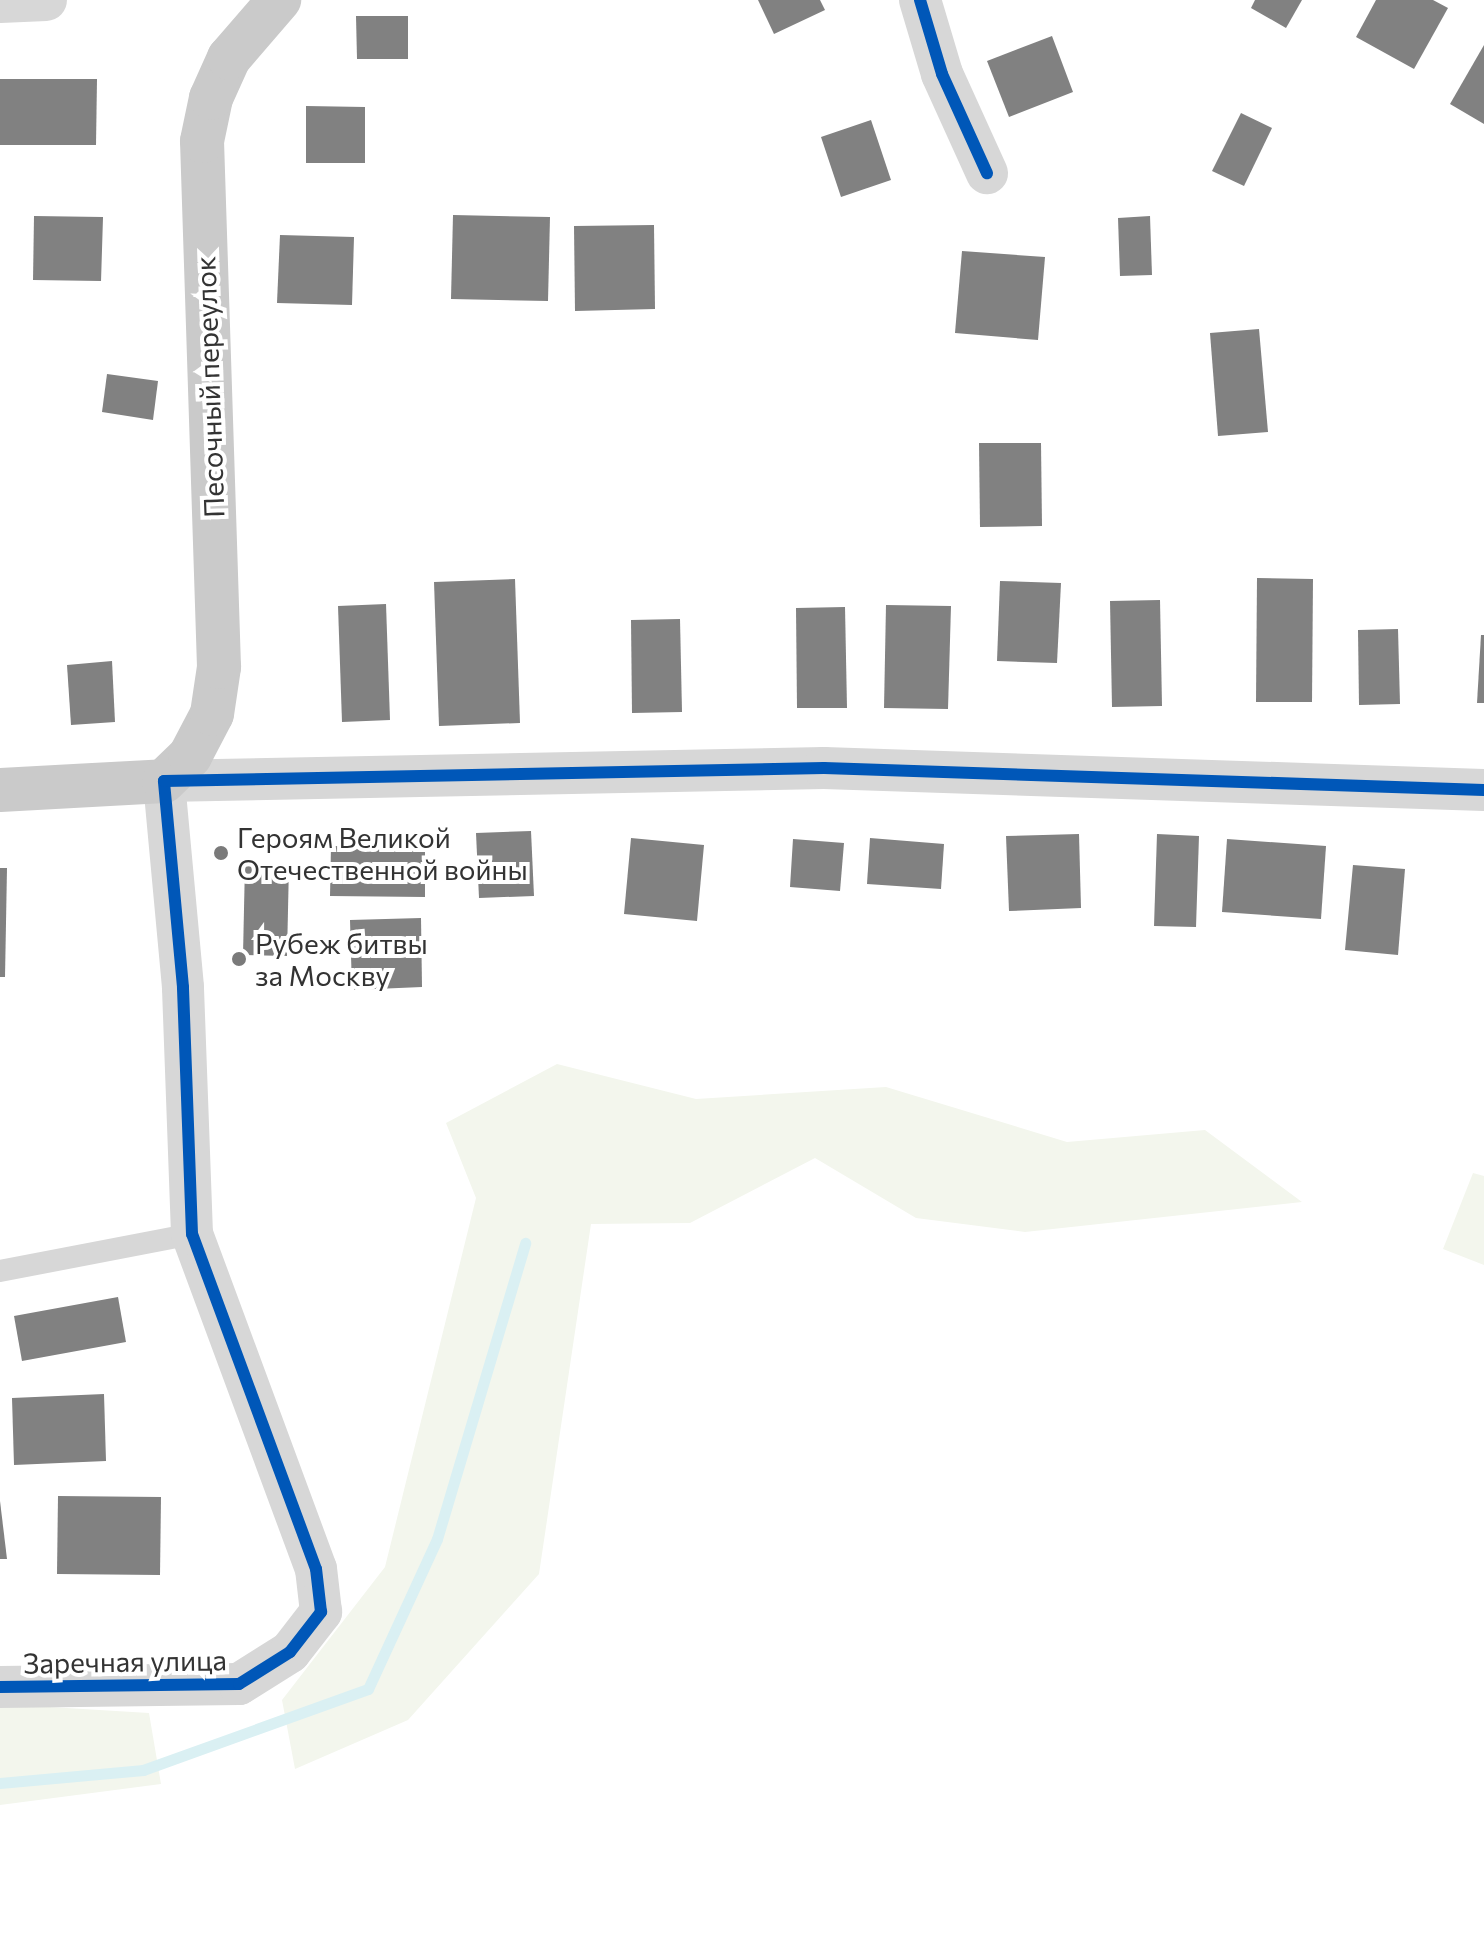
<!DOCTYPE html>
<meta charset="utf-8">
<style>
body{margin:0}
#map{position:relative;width:1484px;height:1943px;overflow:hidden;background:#fff;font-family:Commissioner,sans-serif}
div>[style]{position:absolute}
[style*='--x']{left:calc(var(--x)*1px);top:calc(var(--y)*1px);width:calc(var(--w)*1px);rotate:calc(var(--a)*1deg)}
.green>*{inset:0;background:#f3f6ed}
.stream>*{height:11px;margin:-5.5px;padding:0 5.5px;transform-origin:5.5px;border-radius:5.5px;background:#daf0f3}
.building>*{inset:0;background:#818181}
.lane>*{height:22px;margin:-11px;padding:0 11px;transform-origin:11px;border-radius:11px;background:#d7d7d7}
.street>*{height:42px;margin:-21px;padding:0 21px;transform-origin:21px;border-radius:21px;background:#d7d7d7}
.primary>*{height:44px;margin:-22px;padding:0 22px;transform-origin:22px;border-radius:22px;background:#cacaca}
.cycleway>*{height:12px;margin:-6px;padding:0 6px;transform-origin:6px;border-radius:6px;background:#0057b8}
.dots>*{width:22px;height:22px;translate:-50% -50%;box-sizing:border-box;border:4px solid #fff;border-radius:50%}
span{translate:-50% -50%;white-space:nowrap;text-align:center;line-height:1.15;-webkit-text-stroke:8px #fff;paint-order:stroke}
.street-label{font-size:28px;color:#333}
.poi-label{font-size:28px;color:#333}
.left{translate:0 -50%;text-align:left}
</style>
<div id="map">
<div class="green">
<div style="clip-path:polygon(557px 1064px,696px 1099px,886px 1087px,1067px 1142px,1205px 1130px,1302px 1202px,1025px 1232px,916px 1218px,815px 1158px,690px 1223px,591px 1224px,539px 1574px,408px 1720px,295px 1769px,282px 1700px,385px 1567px,476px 1198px,446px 1123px)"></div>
<div style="clip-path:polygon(1473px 1173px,1484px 1176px,1484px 1265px,1443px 1249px)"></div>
<div style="clip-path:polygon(0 1704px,149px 1713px,161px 1784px,0 1805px)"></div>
</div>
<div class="stream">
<div style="--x:0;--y:1783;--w:144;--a:-5.2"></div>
<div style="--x:143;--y:1770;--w:239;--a:-19.8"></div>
<div style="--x:368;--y:1689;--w:165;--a:-65.3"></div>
<div style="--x:437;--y:1539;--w:309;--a:-73.4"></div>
</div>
<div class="building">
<div style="clip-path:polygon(758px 0,820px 0,825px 10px,774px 34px)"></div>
<div style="clip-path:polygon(1255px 0,1302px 0,1286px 28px,1251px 8px)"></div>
<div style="clip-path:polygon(1376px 0,1433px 0,1448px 8px,1414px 69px,1356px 37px)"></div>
<div style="clip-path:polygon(356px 16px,408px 16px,408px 59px,357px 59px)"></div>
<div style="clip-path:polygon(1052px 36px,1073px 92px,1009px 117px,987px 61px)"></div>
<div style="clip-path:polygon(1484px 45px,1484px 124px,1450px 104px)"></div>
<div style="clip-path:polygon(0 79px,97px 79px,96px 145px,0 145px)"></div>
<div style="clip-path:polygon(306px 106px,365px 107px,365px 163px,306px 163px)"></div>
<div style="clip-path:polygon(1241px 113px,1272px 128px,1244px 186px,1212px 171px)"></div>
<div style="clip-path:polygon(871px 120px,891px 180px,841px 197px,821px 137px)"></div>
<div style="clip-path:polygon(453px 215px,550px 217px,548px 301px,451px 299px)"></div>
<div style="clip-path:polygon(34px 216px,103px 217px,101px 281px,33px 280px)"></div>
<div style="clip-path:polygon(1150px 216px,1152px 275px,1120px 276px,1118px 218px)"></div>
<div style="clip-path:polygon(654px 225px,655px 309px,575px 311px,574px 226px)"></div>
<div style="clip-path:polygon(280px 235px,354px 237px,352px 305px,277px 303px)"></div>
<div style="clip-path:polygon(962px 251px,1045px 257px,1038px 340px,955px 333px)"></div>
<div style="clip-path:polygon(1259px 329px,1268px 432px,1218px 436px,1210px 333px)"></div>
<div style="clip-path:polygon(107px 374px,158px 381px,153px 420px,102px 412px)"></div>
<div style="clip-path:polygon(979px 443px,1041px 443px,1042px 526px,980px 527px)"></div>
<div style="clip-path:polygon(1257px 578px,1313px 579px,1312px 702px,1256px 702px)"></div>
<div style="clip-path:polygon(515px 579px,520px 723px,439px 726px,434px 582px)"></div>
<div style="clip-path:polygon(1000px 581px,1061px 583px,1057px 663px,997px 661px)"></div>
<div style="clip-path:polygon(1160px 600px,1162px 706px,1112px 707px,1110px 601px)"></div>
<div style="clip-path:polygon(386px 604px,390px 720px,342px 722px,338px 606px)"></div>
<div style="clip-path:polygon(886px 605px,951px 606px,948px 709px,884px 708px)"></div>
<div style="clip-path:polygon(845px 607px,847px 708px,797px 708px,796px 608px)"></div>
<div style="clip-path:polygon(680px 619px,682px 712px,632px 713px,631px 620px)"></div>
<div style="clip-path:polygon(1398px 629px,1400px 704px,1359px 705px,1358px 630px)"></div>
<div style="clip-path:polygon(1481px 635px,1484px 635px,1484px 703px,1477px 703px)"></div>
<div style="clip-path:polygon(112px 661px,115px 722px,71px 725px,67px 665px)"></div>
<div style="clip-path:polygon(531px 831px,534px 896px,479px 898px,476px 833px)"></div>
<div style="clip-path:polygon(1079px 834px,1081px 908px,1009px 911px,1006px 836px)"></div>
<div style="clip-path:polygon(1157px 834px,1199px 836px,1196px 927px,1154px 926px)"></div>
<div style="clip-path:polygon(631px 838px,704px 845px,697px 921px,624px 914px)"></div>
<div style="clip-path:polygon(870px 838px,944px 844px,941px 889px,867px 884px)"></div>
<div style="clip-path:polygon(793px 839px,844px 843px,840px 891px,790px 887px)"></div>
<div style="clip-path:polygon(1227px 839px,1326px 846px,1321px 919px,1222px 912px)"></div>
<div style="clip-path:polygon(331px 846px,425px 847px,425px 897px,330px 896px)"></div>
<div style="clip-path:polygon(245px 863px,289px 864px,287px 956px,243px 955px)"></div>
<div style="clip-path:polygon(1353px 865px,1405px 869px,1398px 955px,1345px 950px)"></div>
<div style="clip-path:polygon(0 868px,7px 868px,5px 977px,0 977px)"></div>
<div style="clip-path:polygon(421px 918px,422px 987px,352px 990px,350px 920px)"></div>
<div style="clip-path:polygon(118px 1297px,126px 1342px,22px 1361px,14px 1316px)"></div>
<div style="clip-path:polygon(104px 1394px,106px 1461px,14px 1465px,12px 1398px)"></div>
<div style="clip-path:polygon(58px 1496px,161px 1497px,160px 1575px,57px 1574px)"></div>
<div style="clip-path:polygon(0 1501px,7px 1559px,0 1559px)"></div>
</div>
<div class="lane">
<div style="--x:0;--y:1271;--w:196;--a:-10.9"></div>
</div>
<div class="street">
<div style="--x:920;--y:0;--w:77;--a:73.4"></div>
<div style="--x:942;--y:74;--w:109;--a:65.6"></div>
<div style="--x:0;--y:2;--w:46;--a:-2.5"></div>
<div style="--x:0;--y:1687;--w:239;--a:-0.7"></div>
<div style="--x:239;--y:1684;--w:60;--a:-32.1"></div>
<div style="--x:290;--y:1652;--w:51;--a:-52.2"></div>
<div style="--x:321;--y:1612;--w:43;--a:-96.6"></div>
<div style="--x:316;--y:1569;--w:357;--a:-110.3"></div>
<div style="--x:192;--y:1234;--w:247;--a:-92.1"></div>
<div style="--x:183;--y:987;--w:207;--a:-95.3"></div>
<div style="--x:164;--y:781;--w:660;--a:-1.13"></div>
<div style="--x:824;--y:768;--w:660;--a:1.91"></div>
</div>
<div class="primary">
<div style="--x:0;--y:790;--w:164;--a:-3.1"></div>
<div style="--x:164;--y:781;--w:36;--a:-44"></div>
<div style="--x:190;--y:756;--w:47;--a:-62.4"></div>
<div style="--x:212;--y:714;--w:48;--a:-81.5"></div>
<div style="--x:219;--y:667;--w:526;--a:-91.85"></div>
<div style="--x:202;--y:141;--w:44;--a:-78.2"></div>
<div style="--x:211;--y:98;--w:44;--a:-65.8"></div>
<div style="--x:229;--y:58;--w:77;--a:-49.2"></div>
</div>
<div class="cycleway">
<div style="--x:920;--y:0;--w:77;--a:73.4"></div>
<div style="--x:942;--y:74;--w:109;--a:65.6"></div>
<div style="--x:0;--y:1687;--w:239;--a:-0.7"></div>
<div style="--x:239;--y:1684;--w:60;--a:-32.1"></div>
<div style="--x:290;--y:1652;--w:51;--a:-52.2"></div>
<div style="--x:321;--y:1612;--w:43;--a:-96.6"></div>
<div style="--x:316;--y:1569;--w:357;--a:-110.3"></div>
<div style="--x:192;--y:1234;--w:247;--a:-92.1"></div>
<div style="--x:183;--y:987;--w:207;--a:-95.3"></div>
<div style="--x:164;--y:781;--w:660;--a:-1.13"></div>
<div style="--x:824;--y:768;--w:660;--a:1.91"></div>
</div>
<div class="dots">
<div style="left:221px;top:853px;background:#7a7a7a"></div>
<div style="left:239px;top:959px;background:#7a7a7a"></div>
</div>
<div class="street-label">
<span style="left:209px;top:387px;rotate:-92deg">Песочный переулок</span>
<span style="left:125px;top:1661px;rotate:-1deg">Заречная улица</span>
</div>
<div class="poi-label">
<span class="left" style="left:237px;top:853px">Героям Великой<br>Отечественной войны</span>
<span class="left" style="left:255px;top:959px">Рубеж битвы<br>за Москву</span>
</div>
</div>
